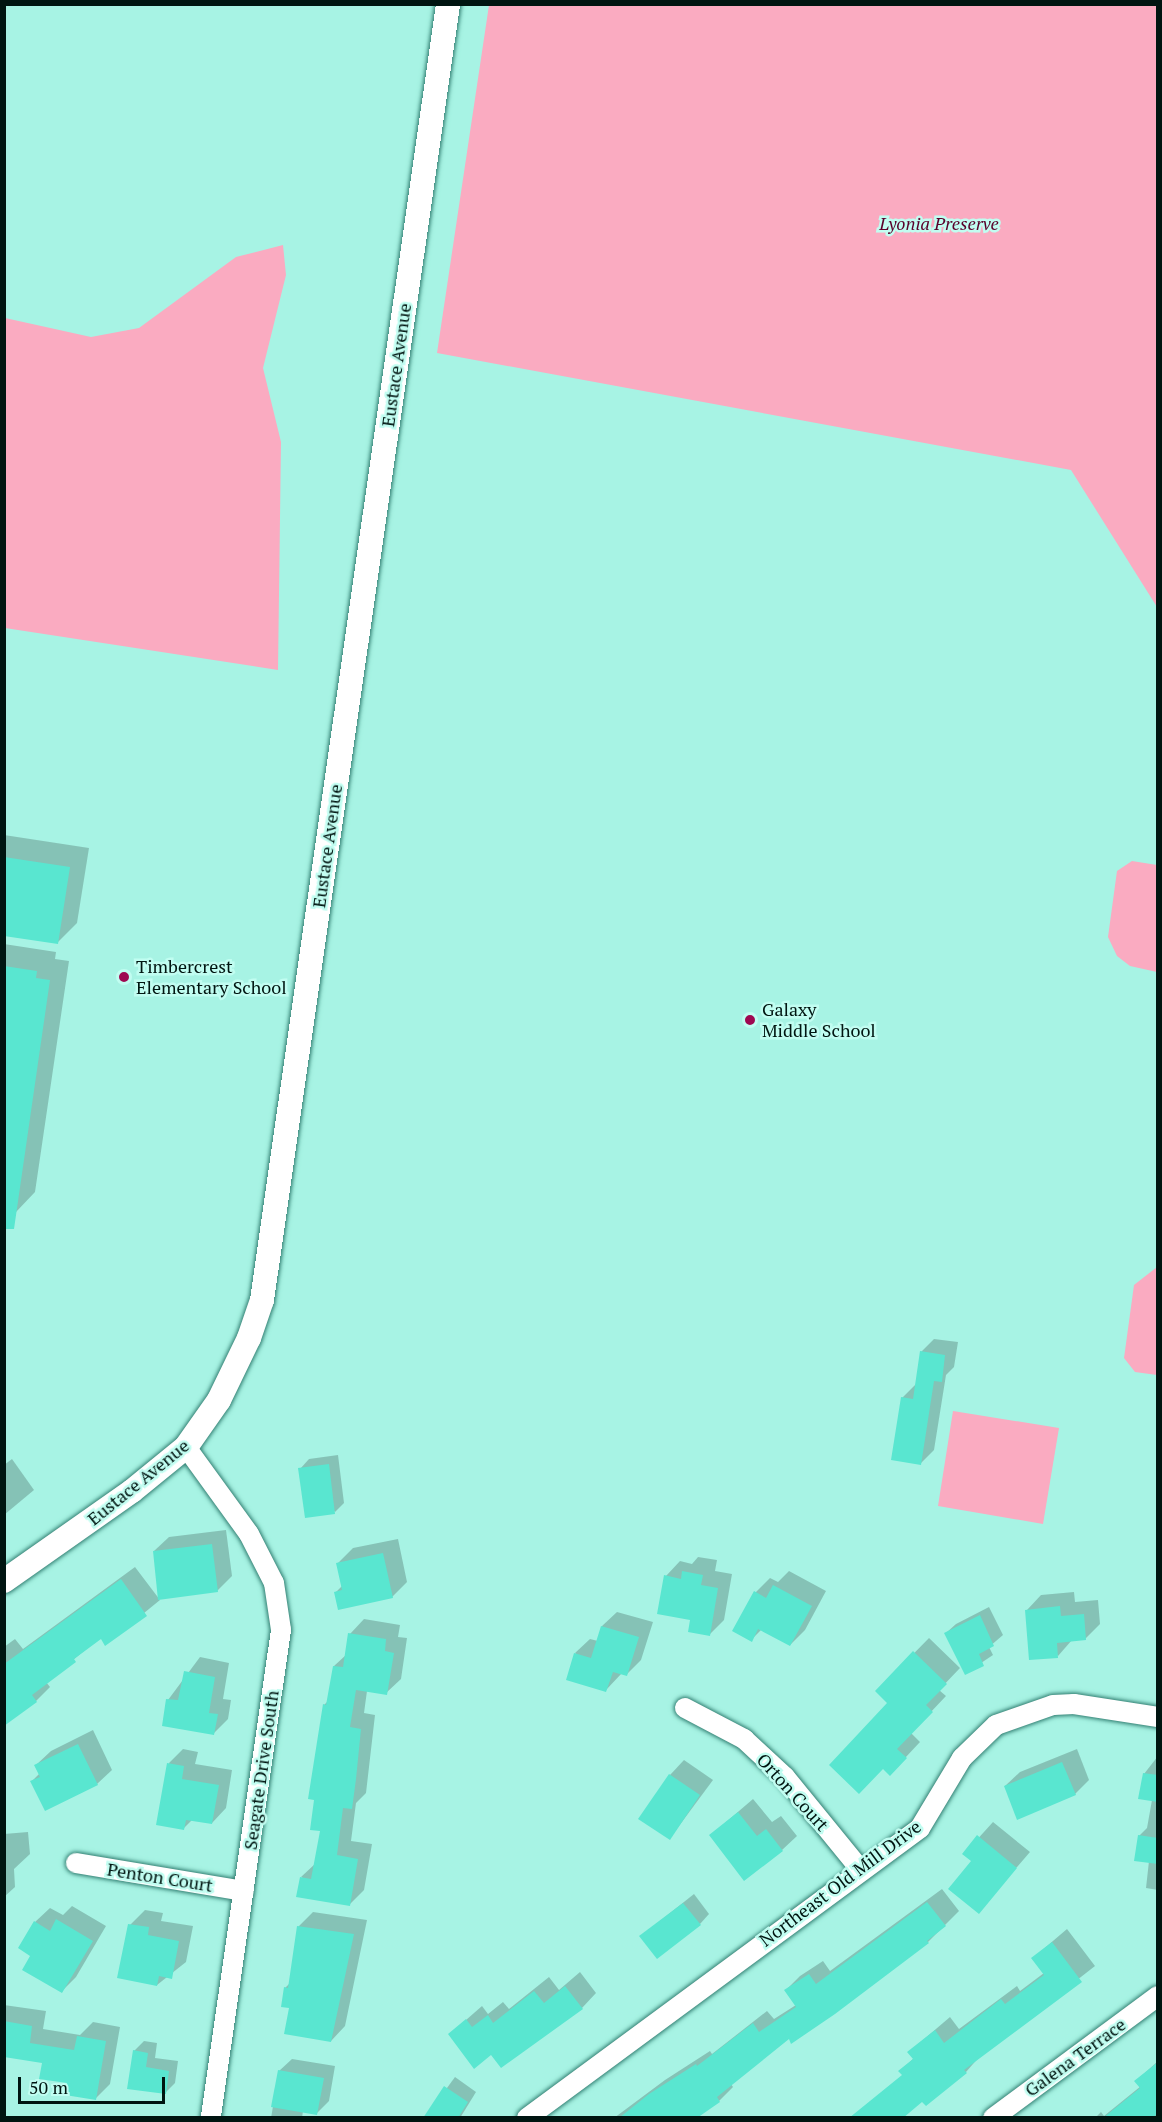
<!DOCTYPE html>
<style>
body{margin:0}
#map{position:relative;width:1162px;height:2122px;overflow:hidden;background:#a7f3e4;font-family:"PT Serif",serif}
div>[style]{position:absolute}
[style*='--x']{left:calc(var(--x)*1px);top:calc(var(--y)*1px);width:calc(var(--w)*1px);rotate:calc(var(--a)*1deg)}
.green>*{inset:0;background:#faabc1}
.shadow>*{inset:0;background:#0003}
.building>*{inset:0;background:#59e6d0}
.roads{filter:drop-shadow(0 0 2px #338073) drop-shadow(0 0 2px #338073)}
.minor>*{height:20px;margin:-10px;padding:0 10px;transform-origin:10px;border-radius:10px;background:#fff}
.tertiary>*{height:24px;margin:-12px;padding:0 12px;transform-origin:12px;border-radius:12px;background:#fff}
.dots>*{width:16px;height:16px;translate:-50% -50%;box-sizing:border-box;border:3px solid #c1fdf1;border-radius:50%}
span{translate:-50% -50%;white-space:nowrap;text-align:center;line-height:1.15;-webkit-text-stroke:5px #c1fdf1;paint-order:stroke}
.park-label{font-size:18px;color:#5a002a;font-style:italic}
.street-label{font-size:18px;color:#001511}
.poi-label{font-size:18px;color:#001511}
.left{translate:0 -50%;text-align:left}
.frame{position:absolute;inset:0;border:6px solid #001511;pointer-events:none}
.scale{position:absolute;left:18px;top:2077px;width:147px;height:27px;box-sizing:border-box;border:3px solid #001511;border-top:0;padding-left:8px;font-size:18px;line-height:21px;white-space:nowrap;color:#001511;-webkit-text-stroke:4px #c1fdf1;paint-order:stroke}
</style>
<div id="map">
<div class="green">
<div style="clip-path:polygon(489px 5px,1157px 5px,1157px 607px,1071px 470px,437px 353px)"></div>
<div style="clip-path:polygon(283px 245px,286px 275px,263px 368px,281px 442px,278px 670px,5px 628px,5px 318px,91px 337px,139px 328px,236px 257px)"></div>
<div style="clip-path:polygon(1132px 861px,1157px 865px,1157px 972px,1130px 966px,1117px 956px,1108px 937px,1117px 871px)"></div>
<div style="clip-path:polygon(1157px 1267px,1158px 1267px,1157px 1375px,1135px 1372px,1124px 1358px,1134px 1285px)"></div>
<div style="clip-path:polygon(953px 1411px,1059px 1428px,1043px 1524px,938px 1506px)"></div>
</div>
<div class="shadow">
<div style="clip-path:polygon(4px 835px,89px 848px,77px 923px,58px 942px,4px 934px)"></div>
<div style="clip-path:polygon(4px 944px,56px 952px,55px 959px,69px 961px,35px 1192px,16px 1212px,4px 1210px)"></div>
<div style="clip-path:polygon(934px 1339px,958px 1342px,954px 1367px,946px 1375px,934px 1450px,921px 1463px,902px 1398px,916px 1384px,921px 1352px)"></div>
<div style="clip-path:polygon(338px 1455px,344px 1503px,335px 1512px,300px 1469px,309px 1459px)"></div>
<div style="clip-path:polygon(12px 1459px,34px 1490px,4px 1515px,4px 1465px)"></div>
<div style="clip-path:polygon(226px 1530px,232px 1576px,217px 1591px,154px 1551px,169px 1537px)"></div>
<div style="clip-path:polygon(398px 1539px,407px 1582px,392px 1597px,336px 1592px,343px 1585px,338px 1563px,353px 1548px)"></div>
<div style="clip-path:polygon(698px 1557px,717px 1560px,715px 1571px,732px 1574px,724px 1620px,709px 1635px,692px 1619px,666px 1576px,680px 1561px,692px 1564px)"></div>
<div style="clip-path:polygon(135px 1567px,160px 1600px,106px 1644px,101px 1637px,46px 1682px,50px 1687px,36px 1701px,4px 1713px,4px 1647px,15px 1639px,23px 1649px)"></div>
<div style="clip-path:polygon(789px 1571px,826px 1591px,805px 1630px,790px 1645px,762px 1629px,751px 1640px,756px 1592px,770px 1578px,778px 1582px)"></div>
<div style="clip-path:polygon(1074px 1592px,1075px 1602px,1098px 1600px,1100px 1624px,1085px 1639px,1072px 1640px,1058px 1656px,1027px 1610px,1041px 1595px)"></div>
<div style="clip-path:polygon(989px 1607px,1003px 1635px,989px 1647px,993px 1655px,966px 1673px,946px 1633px,956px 1624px)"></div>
<div style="clip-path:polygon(617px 1612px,653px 1622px,641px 1660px,627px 1674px,622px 1673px,606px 1690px,575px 1653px,590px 1639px,598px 1641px,602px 1626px)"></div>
<div style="clip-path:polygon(364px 1619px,400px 1625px,398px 1637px,407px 1638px,401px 1679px,386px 1693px,367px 1691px,364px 1713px,375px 1715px,366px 1793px,356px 1803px,351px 1841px,372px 1844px,364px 1890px,350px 1904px,301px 1877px,316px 1863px,321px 1830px,324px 1705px,329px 1700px,334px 1666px,347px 1654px,350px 1634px)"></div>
<div style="clip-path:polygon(929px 1638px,960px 1668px,939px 1690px,946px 1696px,911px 1733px,920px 1742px,890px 1774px,889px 1703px,877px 1691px)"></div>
<div style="clip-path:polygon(200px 1657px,229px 1663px,223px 1699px,231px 1700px,228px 1719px,213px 1734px,168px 1700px)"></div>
<div style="clip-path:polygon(93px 1730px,112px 1770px,97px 1784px,32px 1781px,40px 1773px,36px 1765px,51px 1751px)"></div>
<div style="clip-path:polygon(183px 1749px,198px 1752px,195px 1764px,232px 1770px,226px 1808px,212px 1823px,192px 1820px,184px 1828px,169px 1763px)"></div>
<div style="clip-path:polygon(1077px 1749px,1089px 1780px,1075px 1794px,1005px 1786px,1020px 1772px)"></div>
<div style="clip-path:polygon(1158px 1756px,1158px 1890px,1146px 1888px,1149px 1861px,1139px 1836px,1147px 1828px,1152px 1800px,1144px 1774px)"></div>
<div style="clip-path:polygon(684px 1760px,713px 1780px,670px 1838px,670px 1775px)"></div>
<div style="clip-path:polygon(753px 1799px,772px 1822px,781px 1816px,797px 1836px,782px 1850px,711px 1835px)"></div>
<div style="clip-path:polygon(993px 1822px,1030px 1852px,978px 1912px,973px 1861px,964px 1854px)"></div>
<div style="clip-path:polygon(28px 1832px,30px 1854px,14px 1869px,15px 1887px,4px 1897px,4px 1834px)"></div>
<div style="clip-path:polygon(942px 1889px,959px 1911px,928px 1942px,834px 2013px,789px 2037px,731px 2084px,733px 2087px,719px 2101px,675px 2118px,614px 2118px,665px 2080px,710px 2051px,712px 2054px,767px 2011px,774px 2019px,796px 2005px,786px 1990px,800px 1976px,823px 1961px,830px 1971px)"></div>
<div style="clip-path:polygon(694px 1894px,709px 1914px,700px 1924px,641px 1936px)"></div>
<div style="clip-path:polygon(72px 1906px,106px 1926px,76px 1977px,61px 1992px,32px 1955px,35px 1922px,50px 1908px,63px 1915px)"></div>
<div style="clip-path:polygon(145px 1910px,163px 1913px,161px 1921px,193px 1926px,186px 1962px,157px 1985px,130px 1925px)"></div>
<div style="clip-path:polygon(313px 1912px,367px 1920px,345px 2026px,331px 2041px,290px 2007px,285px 1988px,290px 1983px,298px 1927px)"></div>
<div style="clip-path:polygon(1067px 1929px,1095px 1966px,980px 2056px,966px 2072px,926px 2104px,900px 2071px,914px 2058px,909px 2052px,950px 2017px,959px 2029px,1017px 1986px,1020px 1991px,1044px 1973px,1033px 1958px)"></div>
<div style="clip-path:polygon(580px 1972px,596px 1993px,582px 2008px,491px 2053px,450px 2034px,482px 2006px,488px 2014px,503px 2002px,509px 2009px,549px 1977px,559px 1990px)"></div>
<div style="clip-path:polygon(4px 2005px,46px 2011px,43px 2029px,80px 2035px,93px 2022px,120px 2027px,110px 2084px,95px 2099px,43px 2062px,4px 2056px)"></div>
<div style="clip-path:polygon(144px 2041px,157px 2043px,155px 2058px,178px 2061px,175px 2083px,165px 2093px,129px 2087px,134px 2051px)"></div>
<div style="clip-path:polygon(292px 2059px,335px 2066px,329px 2101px,317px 2113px,303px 2111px,302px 2118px,271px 2118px,279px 2071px)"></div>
<div style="clip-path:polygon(1158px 2061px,1158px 2118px,1095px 2118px,1101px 2112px,1104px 2116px,1141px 2086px,1136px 2081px)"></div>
<div style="clip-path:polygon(455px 2077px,476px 2092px,460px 2118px,425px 2118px)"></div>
</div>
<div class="building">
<div style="clip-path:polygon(4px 857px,70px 867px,58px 944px,4px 936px)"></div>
<div style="clip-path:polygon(4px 966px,37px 971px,36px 978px,50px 980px,14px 1229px,4px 1229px)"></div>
<div style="clip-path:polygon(920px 1351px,945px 1355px,942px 1382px,934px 1381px,921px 1465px,891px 1460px,901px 1397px,913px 1399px)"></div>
<div style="clip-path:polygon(329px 1464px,335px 1514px,305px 1518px,298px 1468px)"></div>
<div style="clip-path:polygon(212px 1544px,218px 1592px,158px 1600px,153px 1551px)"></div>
<div style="clip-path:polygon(383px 1553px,393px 1598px,338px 1610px,334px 1592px,342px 1590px,336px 1563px)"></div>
<div style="clip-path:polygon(682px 1571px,703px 1575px,701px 1585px,718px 1588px,710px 1636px,688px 1632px,690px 1620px,657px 1614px,664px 1575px,681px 1579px)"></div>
<div style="clip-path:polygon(121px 1579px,147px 1616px,105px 1646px,101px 1639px,74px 1659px,76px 1662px,32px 1695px,37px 1702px,4px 1726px,4px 1664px)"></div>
<div style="clip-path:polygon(773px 1585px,812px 1606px,790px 1646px,758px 1629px,752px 1642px,732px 1631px,754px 1591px,766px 1598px)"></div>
<div style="clip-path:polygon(1060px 1606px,1061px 1616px,1084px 1614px,1086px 1640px,1057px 1643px,1058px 1658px,1029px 1660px,1025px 1610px)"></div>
<div style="clip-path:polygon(980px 1615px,994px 1646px,979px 1654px,984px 1666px,965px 1675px,944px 1633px)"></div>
<div style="clip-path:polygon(601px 1626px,639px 1637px,627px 1676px,613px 1672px,606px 1692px,566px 1680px,574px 1653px,591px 1658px)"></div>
<div style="clip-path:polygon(348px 1633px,386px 1639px,385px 1651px,394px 1653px,387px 1695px,356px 1690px,350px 1727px,361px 1729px,356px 1779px,352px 1809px,343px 1808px,337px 1855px,358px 1859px,350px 1906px,296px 1897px,300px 1877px,311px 1879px,320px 1831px,310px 1830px,314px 1800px,308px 1799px,323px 1704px,326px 1705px,333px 1666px,343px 1667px)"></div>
<div style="clip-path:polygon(913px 1651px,947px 1684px,926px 1705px,933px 1712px,897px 1749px,907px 1758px,890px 1776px,883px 1769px,859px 1794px,829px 1765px,887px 1703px,875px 1691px)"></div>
<div style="clip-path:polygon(184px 1671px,215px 1677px,209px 1713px,218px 1714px,214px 1735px,162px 1726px,166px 1699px,178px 1700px)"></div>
<div style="clip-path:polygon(78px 1744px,98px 1785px,45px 1811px,30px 1781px,40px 1777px,34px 1765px)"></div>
<div style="clip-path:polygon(1062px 1762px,1076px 1795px,1017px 1820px,1004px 1786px)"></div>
<div style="clip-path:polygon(167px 1763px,184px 1766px,182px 1779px,219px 1785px,212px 1824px,186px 1820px,184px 1830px,156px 1825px)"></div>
<div style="clip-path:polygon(1143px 1773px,1158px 1775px,1158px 1802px,1138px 1799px)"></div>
<div style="clip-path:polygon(669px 1774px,700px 1795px,670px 1840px,638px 1819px)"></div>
<div style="clip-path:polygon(738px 1812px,757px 1836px,766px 1829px,783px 1851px,744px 1881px,709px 1835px)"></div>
<div style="clip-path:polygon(977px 1835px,1017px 1868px,979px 1914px,948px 1889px,971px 1861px,962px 1854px)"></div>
<div style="clip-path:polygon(1138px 1835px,1158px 1838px,1158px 1864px,1134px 1861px)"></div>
<div style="clip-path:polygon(927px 1902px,946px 1926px,927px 1941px,929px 1943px,835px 2014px,791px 2044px,789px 2039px,717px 2097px,720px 2102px,697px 2118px,619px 2118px,649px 2094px,696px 2064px,697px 2066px,753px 2023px,759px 2032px,796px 2007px,784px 1990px,809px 1974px,816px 1984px)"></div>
<div style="clip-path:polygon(683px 1903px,701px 1925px,657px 1959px,639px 1936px)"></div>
<div style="clip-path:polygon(56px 1919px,93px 1941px,62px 1993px,22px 1970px,30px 1956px,18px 1948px,34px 1921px,50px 1931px)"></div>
<div style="clip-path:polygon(128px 1924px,149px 1927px,148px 1935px,179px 1941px,172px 1979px,159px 1976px,157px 1986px,117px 1978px)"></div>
<div style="clip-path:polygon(297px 1926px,354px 1934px,331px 2042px,284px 2034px,289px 2008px,281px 2007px,284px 1987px,288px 1988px)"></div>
<div style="clip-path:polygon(1052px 1942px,1082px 1982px,964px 2070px,967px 2073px,926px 2106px,922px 2102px,903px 2118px,849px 2118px,902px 2075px,898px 2071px,913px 2059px,907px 2052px,935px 2030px,944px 2043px,1001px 1999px,1005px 2004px,1044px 1975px,1031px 1958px)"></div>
<div style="clip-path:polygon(565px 1986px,583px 2009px,501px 2068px,491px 2055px,474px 2069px,448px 2034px,466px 2019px,472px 2027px,488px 2015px,493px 2023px,534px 1991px,544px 2003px)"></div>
<div style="clip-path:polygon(4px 2021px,32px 2026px,30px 2043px,74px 2050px,77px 2036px,106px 2041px,96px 2100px,65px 2095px,67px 2083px,39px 2079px,42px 2063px,4px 2057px)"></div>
<div style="clip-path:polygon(133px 2050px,148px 2053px,146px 2067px,169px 2071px,166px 2094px,127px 2089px)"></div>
<div style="clip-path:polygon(1158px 2062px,1158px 2113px,1152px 2118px,1103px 2118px,1140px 2088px,1134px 2081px)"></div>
<div style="clip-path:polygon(278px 2070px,324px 2078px,317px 2115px,271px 2107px)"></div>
<div style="clip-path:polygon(444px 2086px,468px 2102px,458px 2118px,423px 2118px)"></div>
</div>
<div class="roads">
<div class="minor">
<div style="--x:186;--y:1447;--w:107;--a:54.1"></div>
<div style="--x:249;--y:1534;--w:55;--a:63"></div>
<div style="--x:274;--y:1583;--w:48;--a:81.5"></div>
<div style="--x:281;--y:1630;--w:493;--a:98.2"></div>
<div style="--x:685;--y:1708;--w:67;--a:27.7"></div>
<div style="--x:744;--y:1739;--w:56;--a:42.8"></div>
<div style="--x:785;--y:1777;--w:119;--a:50.8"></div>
<div style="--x:76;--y:1863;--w:170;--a:9.5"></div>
<div style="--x:527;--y:2118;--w:488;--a:-36.4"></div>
<div style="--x:920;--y:1828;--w:82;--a:-59"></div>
<div style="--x:962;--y:1758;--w:47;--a:-44.1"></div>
<div style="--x:996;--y:1725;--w:60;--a:-19.3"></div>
<div style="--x:1053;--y:1705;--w:21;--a:-3"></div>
<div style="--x:1074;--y:1704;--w:85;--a:8.8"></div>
<div style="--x:993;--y:2118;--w:205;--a:-36.5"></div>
</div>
<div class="tertiary">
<div style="--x:4;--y:1581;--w:156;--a:-35.1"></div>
<div style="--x:132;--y:1491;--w:70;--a:-39.2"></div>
<div style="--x:186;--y:1447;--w:57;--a:-54.9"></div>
<div style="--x:219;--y:1400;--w:69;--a:-64.2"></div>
<div style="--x:249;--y:1338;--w:40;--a:-71.1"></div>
<div style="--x:262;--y:1300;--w:1309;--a:-81.83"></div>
</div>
</div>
<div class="dots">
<div style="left:124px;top:977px;background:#9e0851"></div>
<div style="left:750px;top:1020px;background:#9e0851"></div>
</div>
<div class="park-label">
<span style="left:939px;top:223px">Lyonia Preserve</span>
</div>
<div class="street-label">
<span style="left:396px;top:365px;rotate:-82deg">Eustace Avenue</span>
<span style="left:327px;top:846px;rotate:-82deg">Eustace Avenue</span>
<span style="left:138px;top:1482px;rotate:-39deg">Eustace Avenue</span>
<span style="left:261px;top:1770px;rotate:-82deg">Seagate Drive South</span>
<span style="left:793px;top:1792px;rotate:48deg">Orton Court</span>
<span style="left:160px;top:1877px;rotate:9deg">Penton Court</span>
<span style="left:840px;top:1883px;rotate:-37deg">Northeast Old Mill Drive</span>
<span style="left:1075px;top:2057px;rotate:-36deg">Galena Terrace</span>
</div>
<div class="poi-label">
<span class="left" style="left:136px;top:977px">Timbercrest<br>Elementary School</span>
<span class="left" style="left:762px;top:1020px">Galaxy<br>Middle School</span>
</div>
<div class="frame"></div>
<div class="scale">50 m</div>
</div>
